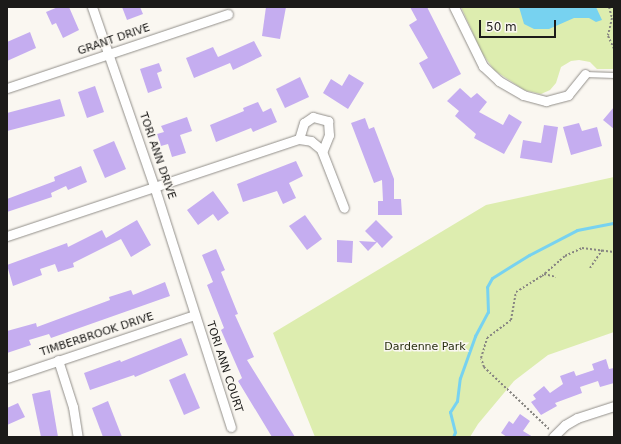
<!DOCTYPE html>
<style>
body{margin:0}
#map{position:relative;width:621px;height:444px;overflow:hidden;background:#faf7f1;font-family:"DejaVu Sans",sans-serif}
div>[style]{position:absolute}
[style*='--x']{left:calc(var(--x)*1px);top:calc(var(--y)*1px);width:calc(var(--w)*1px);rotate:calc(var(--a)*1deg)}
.green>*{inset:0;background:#ddedaf}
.water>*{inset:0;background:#77d2f0}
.stream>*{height:3px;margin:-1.5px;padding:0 1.5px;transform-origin:1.5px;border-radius:1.5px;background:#77d2f0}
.building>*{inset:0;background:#c5adf0}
.path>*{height:2px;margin-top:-1px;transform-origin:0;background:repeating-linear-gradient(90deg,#888682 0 2px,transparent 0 4px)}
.roads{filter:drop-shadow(0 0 1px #928f8a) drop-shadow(0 0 1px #928f8a)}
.lane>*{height:4.5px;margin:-2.25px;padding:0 2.25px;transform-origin:2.25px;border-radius:2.25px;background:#fff}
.street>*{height:9px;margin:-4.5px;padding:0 4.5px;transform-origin:4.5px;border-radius:4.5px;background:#fff}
span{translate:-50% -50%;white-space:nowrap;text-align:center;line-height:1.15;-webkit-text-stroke:3px #faf7f1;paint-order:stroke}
.street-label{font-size:11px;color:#1c1b19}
.park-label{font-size:11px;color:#293011}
.frame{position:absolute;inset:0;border:8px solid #1c1b19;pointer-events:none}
.scale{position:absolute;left:479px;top:20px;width:77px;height:18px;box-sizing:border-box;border:2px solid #1c1b19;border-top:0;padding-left:5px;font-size:12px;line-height:14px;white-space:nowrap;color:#1c1b19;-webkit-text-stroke:3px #faf7f1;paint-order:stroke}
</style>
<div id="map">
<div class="green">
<div style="clip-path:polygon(461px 7px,614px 7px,614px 69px,597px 69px,590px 62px,579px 60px,571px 61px,561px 67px,556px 83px,550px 90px,541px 94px,524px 90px,494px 70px,482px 53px)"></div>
<div style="clip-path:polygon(614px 177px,614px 332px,548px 355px,514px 381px,478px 424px,470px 437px,315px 437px,273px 333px,486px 205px)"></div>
</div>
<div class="water">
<div style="clip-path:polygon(519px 7px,596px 7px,602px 20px,596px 22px,589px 18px,574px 18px,549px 29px,534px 29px,524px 24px)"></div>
</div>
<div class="stream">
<div style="--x:453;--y:437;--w:5;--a:-68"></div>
<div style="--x:455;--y:432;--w:21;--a:-104"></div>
<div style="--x:450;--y:412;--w:13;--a:-58"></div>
<div style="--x:457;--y:401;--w:23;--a:-83"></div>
<div style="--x:460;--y:378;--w:45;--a:-70.3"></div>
<div style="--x:475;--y:336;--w:27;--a:-62"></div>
<div style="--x:488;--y:312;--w:25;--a:-92"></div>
<div style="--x:487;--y:287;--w:10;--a:-61"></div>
<div style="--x:492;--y:278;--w:44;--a:-31.9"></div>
<div style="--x:529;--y:255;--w:54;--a:-27.5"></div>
<div style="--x:577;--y:230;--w:38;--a:-11"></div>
</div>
<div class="building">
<div style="clip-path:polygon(58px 7px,69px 7px,79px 30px,63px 38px,56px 23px,52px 25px,46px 12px)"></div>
<div style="clip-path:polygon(122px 7px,140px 7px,143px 14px,127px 20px)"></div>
<div style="clip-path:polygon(266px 7px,286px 7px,280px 39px,262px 36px)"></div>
<div style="clip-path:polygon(410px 7px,427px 7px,461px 74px,433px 89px,419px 63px,428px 58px,409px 25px,417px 20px)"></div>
<div style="clip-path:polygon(30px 32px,36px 48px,7px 61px,7px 42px)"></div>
<div style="clip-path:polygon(254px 41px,262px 56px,233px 70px,230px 63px,194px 78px,186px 58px,213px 47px,218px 57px)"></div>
<div style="clip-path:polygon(159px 63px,162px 71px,157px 73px,162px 88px,148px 93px,140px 69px)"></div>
<div style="clip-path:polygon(349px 74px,364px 83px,348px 109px,323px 93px,331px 79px,342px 86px)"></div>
<div style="clip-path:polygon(300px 77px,309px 97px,285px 108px,276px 89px)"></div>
<div style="clip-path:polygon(95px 86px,104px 112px,87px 118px,78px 92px)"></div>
<div style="clip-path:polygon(460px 88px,471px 98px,477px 93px,487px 102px,479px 112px,503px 125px,509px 114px,522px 122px,504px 154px,474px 138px,476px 134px,455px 116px,459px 111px,447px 101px)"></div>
<div style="clip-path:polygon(60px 99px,65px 116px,7px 131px,7px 113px)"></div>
<div style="clip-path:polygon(258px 102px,263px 112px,271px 108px,277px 122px,253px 132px,251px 128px,216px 142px,210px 125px,244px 111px,243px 108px)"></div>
<div style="clip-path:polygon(614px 107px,614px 129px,603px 120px)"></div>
<div style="clip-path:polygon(187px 117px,192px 131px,180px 135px,186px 153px,172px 157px,168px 144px,161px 146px,157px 134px,164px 132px,161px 126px)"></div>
<div style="clip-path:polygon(365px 118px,369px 129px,374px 127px,394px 179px,394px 199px,401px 199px,402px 215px,378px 215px,378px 201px,383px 201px,382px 180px,374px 183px,351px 123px)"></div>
<div style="clip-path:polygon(579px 123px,582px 131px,597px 127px,602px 146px,571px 155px,563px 127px)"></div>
<div style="clip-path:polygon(544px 125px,558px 127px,552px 163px,520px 158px,523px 140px,541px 143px)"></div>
<div style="clip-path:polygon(114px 141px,126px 169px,105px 178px,93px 150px)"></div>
<div style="clip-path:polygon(296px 161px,303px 176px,289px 183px,296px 198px,283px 204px,277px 191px,243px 202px,237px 184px)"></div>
<div style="clip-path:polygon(81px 166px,87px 182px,68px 190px,66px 186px,51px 193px,52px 197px,7px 212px,7px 199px,55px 181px,54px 177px)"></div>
<div style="clip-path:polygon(213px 191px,229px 213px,218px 221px,213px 214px,198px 225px,187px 210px)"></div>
<div style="clip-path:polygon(305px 215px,322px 239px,307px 250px,289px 226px)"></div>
<div style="clip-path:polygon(137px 220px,151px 245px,131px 257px,121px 239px,73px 263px,74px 267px,58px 272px,55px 264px,40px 269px,42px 275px,13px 286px,7px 265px,67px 243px,68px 247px,102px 230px,106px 238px)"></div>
<div style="clip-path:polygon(376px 220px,393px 237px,382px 248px,377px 242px,368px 251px,359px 241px,376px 242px,365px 231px)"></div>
<div style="clip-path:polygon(337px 240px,353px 241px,352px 263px,337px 262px)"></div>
<div style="clip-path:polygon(216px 249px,225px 270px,221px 272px,238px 314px,235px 315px,254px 357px,247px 360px,295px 437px,272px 437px,238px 381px,242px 378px,221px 330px,224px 328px,207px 285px,213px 282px,202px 255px)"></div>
<div style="clip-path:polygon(165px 282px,170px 296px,51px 338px,49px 334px,29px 340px,31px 345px,7px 353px,7px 331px,36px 323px,37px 327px,110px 300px,109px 297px,131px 290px,133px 295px)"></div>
<div style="clip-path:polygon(181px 338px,188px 355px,135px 377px,134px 375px,90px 390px,84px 373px,120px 360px,121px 362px)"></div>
<div style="clip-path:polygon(606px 359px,609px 369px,614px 368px,614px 383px,600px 387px,598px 381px,580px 387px,582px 393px,555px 403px,557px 406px,541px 415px,531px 402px,536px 399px,533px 395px,544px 386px,550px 393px,563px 384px,560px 376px,574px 371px,576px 376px,594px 370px,592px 364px)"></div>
<div style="clip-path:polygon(185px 373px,200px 408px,184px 415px,169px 380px)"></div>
<div style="clip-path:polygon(50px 390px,58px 437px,41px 437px,32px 394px)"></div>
<div style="clip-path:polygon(108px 401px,122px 437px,103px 437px,92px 408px)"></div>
<div style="clip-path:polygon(18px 403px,25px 417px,7px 425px,7px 408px)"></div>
<div style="clip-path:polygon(520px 414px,530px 421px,523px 431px,533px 437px,507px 437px,501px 433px,509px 421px,513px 424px)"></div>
</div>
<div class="path">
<div style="--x:609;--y:7;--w:11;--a:75"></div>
<div style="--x:612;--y:18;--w:18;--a:103"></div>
<div style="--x:608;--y:36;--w:14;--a:65"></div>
<div style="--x:590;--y:268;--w:22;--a:-56"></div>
<div style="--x:544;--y:274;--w:12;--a:14"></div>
<div style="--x:549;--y:429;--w:90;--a:-136.4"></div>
<div style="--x:484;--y:367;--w:9;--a:-108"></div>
<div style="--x:481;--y:358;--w:21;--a:-73"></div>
<div style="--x:487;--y:338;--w:30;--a:-37"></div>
<div style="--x:511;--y:320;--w:28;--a:-80"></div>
<div style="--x:516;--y:292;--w:31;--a:-32"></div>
<div style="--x:542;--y:276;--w:30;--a:-41"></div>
<div style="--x:565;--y:256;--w:19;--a:-25"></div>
<div style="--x:582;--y:248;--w:32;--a:7"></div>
</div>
<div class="roads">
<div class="lane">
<div style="--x:585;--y:74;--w:29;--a:2"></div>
</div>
<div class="street">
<div style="--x:92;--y:7;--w:189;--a:70.9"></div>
<div style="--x:154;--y:186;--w:253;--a:72.3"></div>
<div style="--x:454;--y:7;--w:66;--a:63.8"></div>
<div style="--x:483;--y:66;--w:22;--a:43"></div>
<div style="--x:499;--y:81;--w:28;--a:30"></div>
<div style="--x:523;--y:95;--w:24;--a:15"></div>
<div style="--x:546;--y:101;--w:23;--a:-15"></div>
<div style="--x:568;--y:95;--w:27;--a:-51"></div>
<div style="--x:7;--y:88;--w:233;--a:-18.5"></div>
<div style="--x:299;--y:139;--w:17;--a:-73"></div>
<div style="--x:304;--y:123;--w:11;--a:-34"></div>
<div style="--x:313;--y:117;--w:16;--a:15"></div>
<div style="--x:328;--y:121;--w:14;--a:86"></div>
<div style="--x:329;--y:135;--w:18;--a:112"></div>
<div style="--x:7;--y:236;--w:308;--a:-18.4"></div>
<div style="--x:299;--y:139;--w:12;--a:9"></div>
<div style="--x:311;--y:141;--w:13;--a:39"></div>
<div style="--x:321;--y:149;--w:63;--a:68.7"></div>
<div style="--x:58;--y:360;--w:49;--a:72.3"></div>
<div style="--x:73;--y:407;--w:30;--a:81"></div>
<div style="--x:7;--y:378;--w:197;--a:-18.6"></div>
<div style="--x:553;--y:437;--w:17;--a:-45"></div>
<div style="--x:565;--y:425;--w:14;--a:-30"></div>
<div style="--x:577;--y:418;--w:39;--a:-18"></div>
</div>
</div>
<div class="street-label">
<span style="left:114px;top:40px;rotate:-19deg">GRANT DRIVE</span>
<span style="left:157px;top:156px;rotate:71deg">TORI ANN DRIVE</span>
<span style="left:97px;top:335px;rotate:-18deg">TIMBERBROOK DRIVE</span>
<span style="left:224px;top:367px;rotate:72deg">TORI ANN COURT</span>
</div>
<div class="park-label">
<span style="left:425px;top:347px">Dardenne Park</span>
</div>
<div class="frame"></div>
<div class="scale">50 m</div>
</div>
